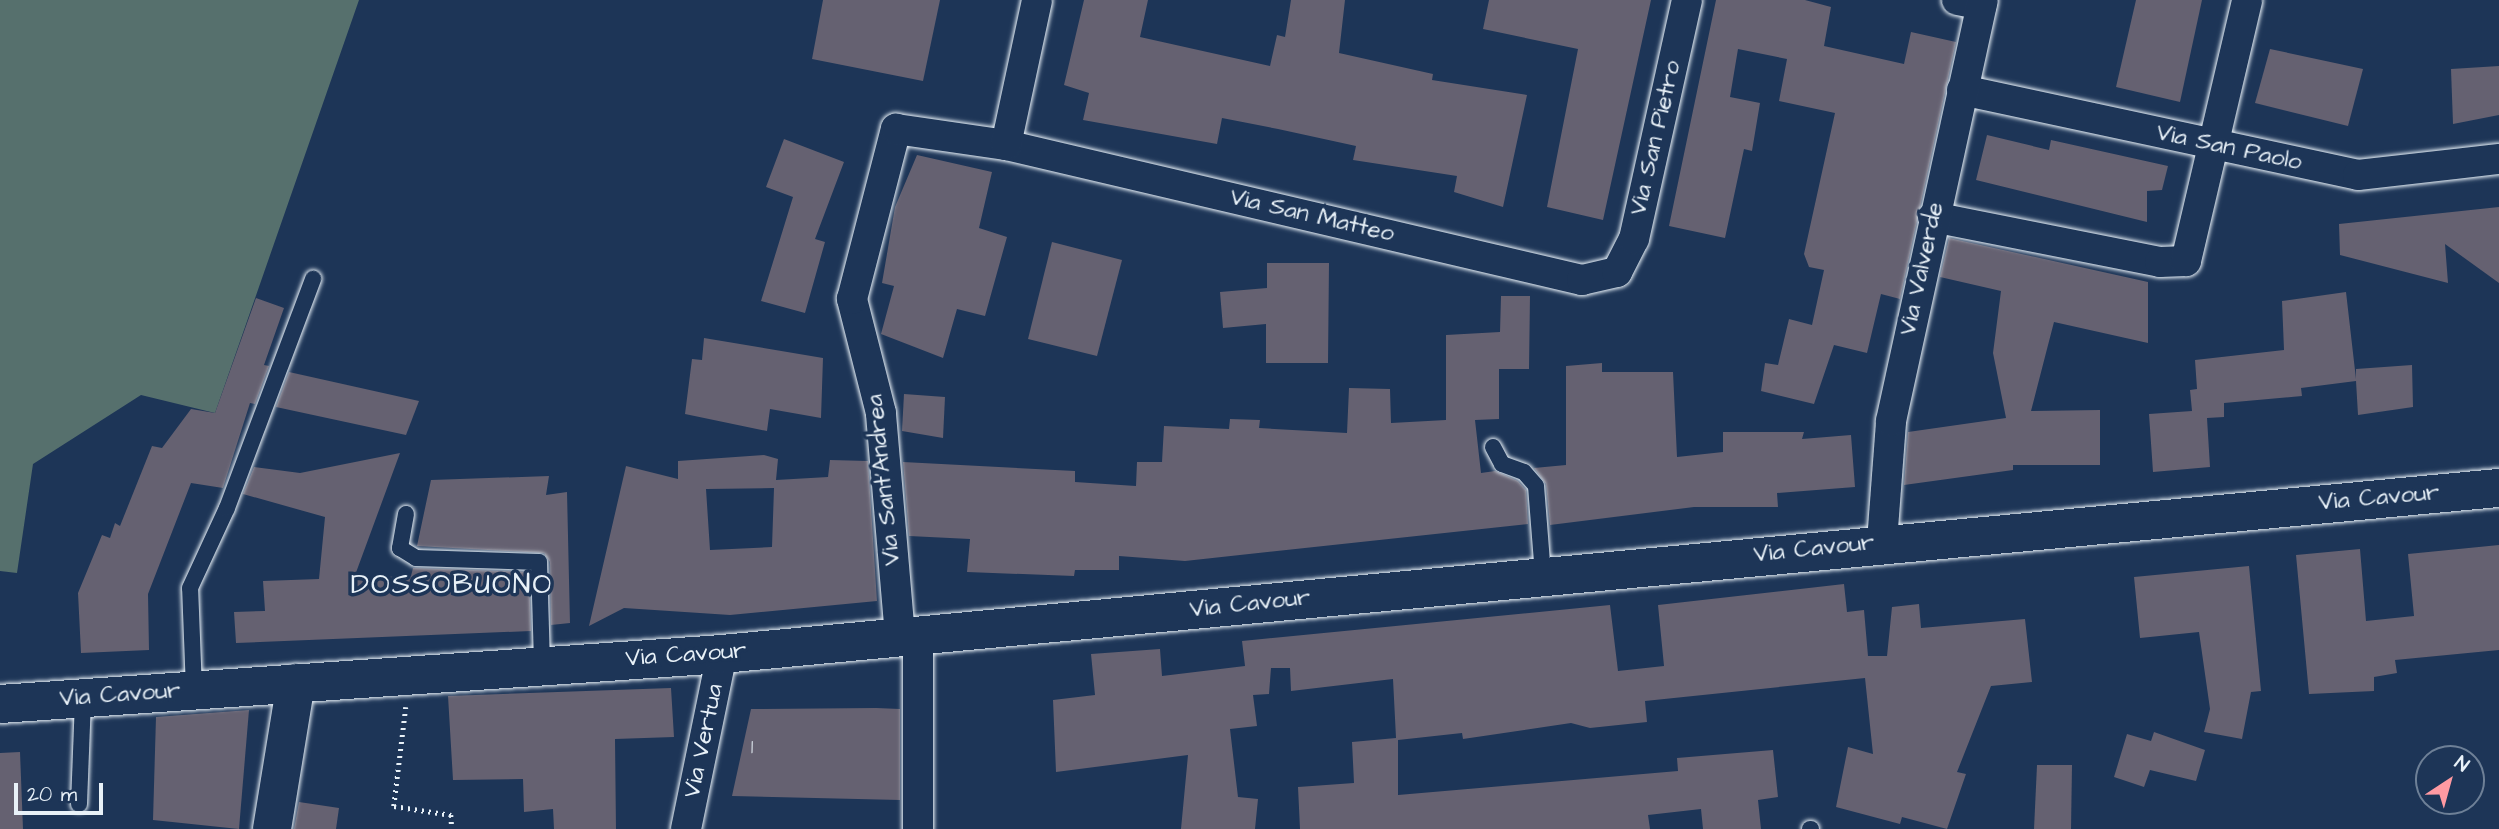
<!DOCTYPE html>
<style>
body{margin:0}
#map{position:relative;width:2499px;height:829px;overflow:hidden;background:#1d3557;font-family:"Architects Daughter",sans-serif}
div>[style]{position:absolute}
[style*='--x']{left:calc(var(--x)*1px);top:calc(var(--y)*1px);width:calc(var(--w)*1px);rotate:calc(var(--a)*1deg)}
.green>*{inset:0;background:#56706d}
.building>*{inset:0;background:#656171}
.path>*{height:4.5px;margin-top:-2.25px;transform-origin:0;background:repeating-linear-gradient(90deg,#e8f1f8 0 2px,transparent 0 7px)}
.roads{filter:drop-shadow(0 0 2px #e8f1f8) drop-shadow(0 0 2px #e8f1f8)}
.service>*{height:16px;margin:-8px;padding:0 8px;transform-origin:8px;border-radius:8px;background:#1d3557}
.minor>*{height:30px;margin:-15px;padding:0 15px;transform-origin:15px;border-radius:15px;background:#1d3557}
.tertiary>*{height:38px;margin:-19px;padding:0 19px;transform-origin:19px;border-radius:19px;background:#1d3557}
.primary>*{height:38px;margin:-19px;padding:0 19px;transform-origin:19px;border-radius:19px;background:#1d3557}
span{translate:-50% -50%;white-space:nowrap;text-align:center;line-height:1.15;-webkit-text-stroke:7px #1d3557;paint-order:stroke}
.number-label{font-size:21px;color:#c7cdd6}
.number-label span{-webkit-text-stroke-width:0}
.street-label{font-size:24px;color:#e8f1f8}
.quarter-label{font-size:28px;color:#e8f1f8;letter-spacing:2px}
.north{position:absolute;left:2415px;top:745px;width:70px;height:70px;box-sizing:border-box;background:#1d3557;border:2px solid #6e8097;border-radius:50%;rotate:36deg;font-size:19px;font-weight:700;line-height:28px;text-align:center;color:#e8f1f8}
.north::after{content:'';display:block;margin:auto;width:24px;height:32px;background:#ff9aa2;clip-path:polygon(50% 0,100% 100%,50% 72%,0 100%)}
.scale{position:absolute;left:14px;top:783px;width:89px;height:32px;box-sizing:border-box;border:4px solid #e8f1f8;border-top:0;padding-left:9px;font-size:21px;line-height:24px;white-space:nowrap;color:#e8f1f8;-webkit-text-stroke:5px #1d3557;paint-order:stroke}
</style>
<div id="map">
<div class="green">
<div style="clip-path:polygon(0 0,359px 0,215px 413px,141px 395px,33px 464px,17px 573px,0 571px)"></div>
</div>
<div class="building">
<div style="clip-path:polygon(823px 0,940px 0,923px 81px,812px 59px)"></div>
<div style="clip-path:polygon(1084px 0,1148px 0,1140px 37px,1270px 66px,1277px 35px,1285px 37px,1291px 0,1345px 0,1339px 53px,1433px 74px,1432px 80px,1527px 95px,1503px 207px,1454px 192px,1457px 176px,1353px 160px,1356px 146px,1278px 129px,1222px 118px,1217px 144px,1083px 120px,1089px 93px,1064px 85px)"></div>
<div style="clip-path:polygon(1489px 0,1651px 0,1603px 220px,1547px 207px,1578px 49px,1483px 29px)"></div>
<div style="clip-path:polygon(1716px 0,1805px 0,1831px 7px,1824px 46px,1904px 64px,1911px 32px,1956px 42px,1900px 299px,1881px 294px,1867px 353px,1834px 345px,1814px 404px,1761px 391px,1765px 363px,1778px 365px,1789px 319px,1812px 325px,1824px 270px,1809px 267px,1804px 254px,1835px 113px,1779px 101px,1787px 59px,1738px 49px,1730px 97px,1760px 103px,1752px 151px,1744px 149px,1725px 238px,1669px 226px)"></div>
<div style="clip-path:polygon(2136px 0,2202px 0,2180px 102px,2116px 87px)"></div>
<div style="clip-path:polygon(2270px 49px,2363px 69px,2348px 126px,2255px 103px)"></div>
<div style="clip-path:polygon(2499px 66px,2499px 115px,2453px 124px,2451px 69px)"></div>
<div style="clip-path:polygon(1987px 135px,2049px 150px,2051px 140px,2168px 166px,2162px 190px,2147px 191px,2147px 222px,1976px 180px)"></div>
<div style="clip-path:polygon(784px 139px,844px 162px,815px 239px,825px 242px,805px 313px,761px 301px,793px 197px,766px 187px)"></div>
<div style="clip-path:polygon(917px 155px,992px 172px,979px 228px,1007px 237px,985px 316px,957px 309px,943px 358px,881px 334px,894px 286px,882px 283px,895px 207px)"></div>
<div style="clip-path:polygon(2499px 207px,2499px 283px,2445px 244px,2448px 283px,2340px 255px,2339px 224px)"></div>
<div style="clip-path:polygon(1949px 238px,2148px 282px,2148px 343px,2054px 322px,2047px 349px,2031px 411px,2100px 410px,2100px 465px,2013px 465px,2013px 470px,1904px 485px,1908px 432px,2006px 418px,1993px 353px,2001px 291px,1940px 277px)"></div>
<div style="clip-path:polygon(1052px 242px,1122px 260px,1097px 356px,1028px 339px)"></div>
<div style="clip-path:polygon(1267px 263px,1329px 263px,1328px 363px,1266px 363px,1266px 324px,1223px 328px,1220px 292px,1267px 288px)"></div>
<div style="clip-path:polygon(2346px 292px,2356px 379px,2356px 369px,2412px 365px,2413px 407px,2358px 415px,2356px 381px,2301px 388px,2302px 396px,2224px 403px,2224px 417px,2207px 418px,2210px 467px,2153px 472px,2149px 414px,2192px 411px,2190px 390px,2197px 389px,2195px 360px,2284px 350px,2282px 301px)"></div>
<div style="clip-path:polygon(1501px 296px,1530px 296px,1529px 369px,1499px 369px,1499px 419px,1475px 420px,1481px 473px,1495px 471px,1518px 481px,1526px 490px,1528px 524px,1185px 561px,1119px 556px,1119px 570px,1075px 570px,1074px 576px,967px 572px,970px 539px,909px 536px,903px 462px,1075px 471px,1075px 482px,1136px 486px,1137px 462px,1162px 462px,1164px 426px,1229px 429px,1230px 419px,1260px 420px,1259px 428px,1347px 433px,1349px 388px,1390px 389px,1391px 423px,1446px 420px,1446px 335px,1500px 332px)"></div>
<div style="clip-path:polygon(256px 298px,284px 308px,264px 365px,269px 366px,255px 404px,250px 403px,223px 488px,191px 483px,148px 594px,149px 650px,81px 653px,78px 593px,102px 535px,110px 538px,115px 523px,120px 526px,152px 446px,162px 448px,191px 409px,215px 413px)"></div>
<div style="clip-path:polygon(704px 338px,823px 358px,821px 418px,770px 409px,767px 431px,685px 414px,692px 359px,702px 360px)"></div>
<div style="clip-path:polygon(1602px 363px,1602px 372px,1673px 372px,1677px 457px,1723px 452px,1723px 432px,1804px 432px,1802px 439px,1851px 435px,1855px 487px,1777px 493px,1778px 507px,1694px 507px,1550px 525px,1546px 484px,1534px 468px,1566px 465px,1566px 366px)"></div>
<div style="clip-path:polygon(289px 372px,419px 401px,406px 435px,276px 407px)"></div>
<div style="clip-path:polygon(904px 394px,945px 397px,943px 438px,902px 431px)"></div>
<div style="clip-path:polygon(400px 453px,354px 578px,411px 576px,413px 568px,529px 572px,531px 631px,236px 643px,234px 612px,265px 611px,263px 581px,319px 579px,325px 517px,243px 494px,254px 467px,300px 473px)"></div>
<div style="clip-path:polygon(evenodd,764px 455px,778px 459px,776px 480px,828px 477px,830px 460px,868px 461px,877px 601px,730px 615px,624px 608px,589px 626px,626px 466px,678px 479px,678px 461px,764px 455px,774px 488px,772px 547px,710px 550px,706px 489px,774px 488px)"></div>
<div style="clip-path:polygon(549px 476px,546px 495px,567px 492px,570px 623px,551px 625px,550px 562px,544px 553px,417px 546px,431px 480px)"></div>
<div style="clip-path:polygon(2499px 545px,2499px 650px,2395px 660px,2397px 673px,2374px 677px,2374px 691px,2309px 694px,2296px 555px,2360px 549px,2366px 621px,2414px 616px,2408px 554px)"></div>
<div style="clip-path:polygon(2249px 566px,2261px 691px,2251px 692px,2242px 739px,2204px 732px,2210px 709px,2199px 632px,2140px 638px,2134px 577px)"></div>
<div style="clip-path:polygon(1844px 584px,1847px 612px,1864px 610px,1868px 656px,1887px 656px,1892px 607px,1919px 604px,1921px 628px,2025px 619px,2032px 682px,1991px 686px,1957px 772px,1966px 774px,1947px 829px,1902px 817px,1900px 824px,1836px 807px,1848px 747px,1873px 754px,1865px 678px,1645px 701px,1647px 722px,1590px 728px,1571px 723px,1463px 739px,1462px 733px,1398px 740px,1398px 795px,1678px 771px,1677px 758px,1773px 750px,1778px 797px,1758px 800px,1761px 829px,1703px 829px,1701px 809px,1648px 815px,1650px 829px,1300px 829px,1298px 787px,1354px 783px,1352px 742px,1396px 738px,1393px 679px,1291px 691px,1290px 668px,1271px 668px,1269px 694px,1253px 695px,1257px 726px,1230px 729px,1238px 797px,1258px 799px,1255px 829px,1181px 829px,1188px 755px,1056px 772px,1053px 700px,1095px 695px,1091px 654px,1160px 649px,1162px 676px,1245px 666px,1242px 641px,1610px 605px,1618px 671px,1664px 666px,1658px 605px)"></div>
<div style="clip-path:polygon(671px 688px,674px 737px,615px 739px,616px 829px,554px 829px,553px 809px,524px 812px,523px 779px,453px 780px,448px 696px)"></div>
<div style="clip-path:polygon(876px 708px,900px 709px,900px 800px,732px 796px,751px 709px)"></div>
<div style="clip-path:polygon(249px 710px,239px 829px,153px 820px,156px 717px)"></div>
<div style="clip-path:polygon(2154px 732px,2205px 750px,2196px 781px,2150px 770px,2144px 787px,2114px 777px,2127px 734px,2151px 741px)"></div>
<div style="clip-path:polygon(20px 752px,23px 829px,0 829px,0 753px)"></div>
<div style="clip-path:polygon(2037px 765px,2072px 765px,2071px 829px,2034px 829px)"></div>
<div style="clip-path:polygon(299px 802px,339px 808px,336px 829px,294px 829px)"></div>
</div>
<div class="path">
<div style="--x:406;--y:707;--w:100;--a:96.9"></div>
<div style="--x:394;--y:806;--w:58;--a:9"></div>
<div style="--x:451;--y:815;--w:14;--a:86"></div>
</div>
<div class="roads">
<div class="service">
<div style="--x:1493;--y:447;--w:19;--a:62"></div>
<div style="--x:1502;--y:464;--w:23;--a:20"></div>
<div style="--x:1524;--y:472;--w:18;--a:49"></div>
<div style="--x:1536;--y:486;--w:89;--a:85.5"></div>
<div style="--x:406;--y:514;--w:35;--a:100"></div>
<div style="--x:400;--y:548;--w:19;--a:32"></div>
<div style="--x:416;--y:558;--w:123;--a:1.9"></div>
<div style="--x:539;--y:562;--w:102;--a:88.3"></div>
<div style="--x:194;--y:690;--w:102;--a:-92.2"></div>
<div style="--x:190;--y:588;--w:88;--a:-65.2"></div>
<div style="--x:227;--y:508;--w:245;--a:-69.4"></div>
<div style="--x:79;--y:804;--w:105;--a:-87.8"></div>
<div style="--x:1810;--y:829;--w:1;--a:0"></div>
</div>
<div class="minor">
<div style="--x:1957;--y:0;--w:25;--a:11"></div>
<div style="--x:1962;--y:90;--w:405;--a:12.1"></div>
<div style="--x:2358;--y:175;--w:142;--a:-6.5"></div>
<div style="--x:1006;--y:145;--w:592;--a:13.19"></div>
<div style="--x:1582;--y:280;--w:36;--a:-13"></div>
<div style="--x:1617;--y:272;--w:37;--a:-63"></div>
<div style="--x:1634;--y:239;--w:245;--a:-77.5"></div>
<div style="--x:1933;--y:217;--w:231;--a:11.2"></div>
<div style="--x:2160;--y:262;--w:26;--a:-2"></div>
<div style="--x:2186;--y:261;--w:268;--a:-76.8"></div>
<div style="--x:1882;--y:542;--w:121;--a:-85.7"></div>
<div style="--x:1891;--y:421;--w:431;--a:-77.7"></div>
<div style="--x:900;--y:636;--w:224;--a:-94.9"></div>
<div style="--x:881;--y:413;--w:118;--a:-104.3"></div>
<div style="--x:852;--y:299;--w:176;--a:-75.5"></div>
<div style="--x:896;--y:129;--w:111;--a:8.3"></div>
<div style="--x:1006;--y:145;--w:148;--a:-77.9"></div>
<div style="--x:686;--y:829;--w:179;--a:-78.4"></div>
<div style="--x:918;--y:829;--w:195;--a:-90"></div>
</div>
<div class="tertiary">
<div style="--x:272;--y:829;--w:148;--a:-80.7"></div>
</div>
<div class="primary">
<div style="--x:0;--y:704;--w:724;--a:-3.96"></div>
<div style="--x:722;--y:654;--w:1785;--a:-5.34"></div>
</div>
</div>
<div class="number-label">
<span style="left:752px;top:747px">1</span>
</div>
<div class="street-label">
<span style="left:1656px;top:138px;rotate:-77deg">Via San Pietro</span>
<span style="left:2229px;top:148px;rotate:12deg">Via San Paolo</span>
<span style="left:1312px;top:216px;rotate:13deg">Via San Matteo</span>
<span style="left:1922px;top:269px;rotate:-78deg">Via Valverde</span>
<span style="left:884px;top:480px;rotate:-96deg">Via Sant'Andrea</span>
<span style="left:2379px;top:498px;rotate:-5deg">Via Cavour</span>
<span style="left:1814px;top:549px;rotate:-6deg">Via Cavour</span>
<span style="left:1250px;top:604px;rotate:-6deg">Via Cavour</span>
<span style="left:686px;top:655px;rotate:-4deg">Via Cavour</span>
<span style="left:120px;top:695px;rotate:-4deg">Via Cavour</span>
<span style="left:704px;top:741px;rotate:-78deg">Via Vertua</span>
</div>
<div class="quarter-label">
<span style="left:452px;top:585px">DOSSOBUONO</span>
</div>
<div class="north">N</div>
<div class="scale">20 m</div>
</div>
